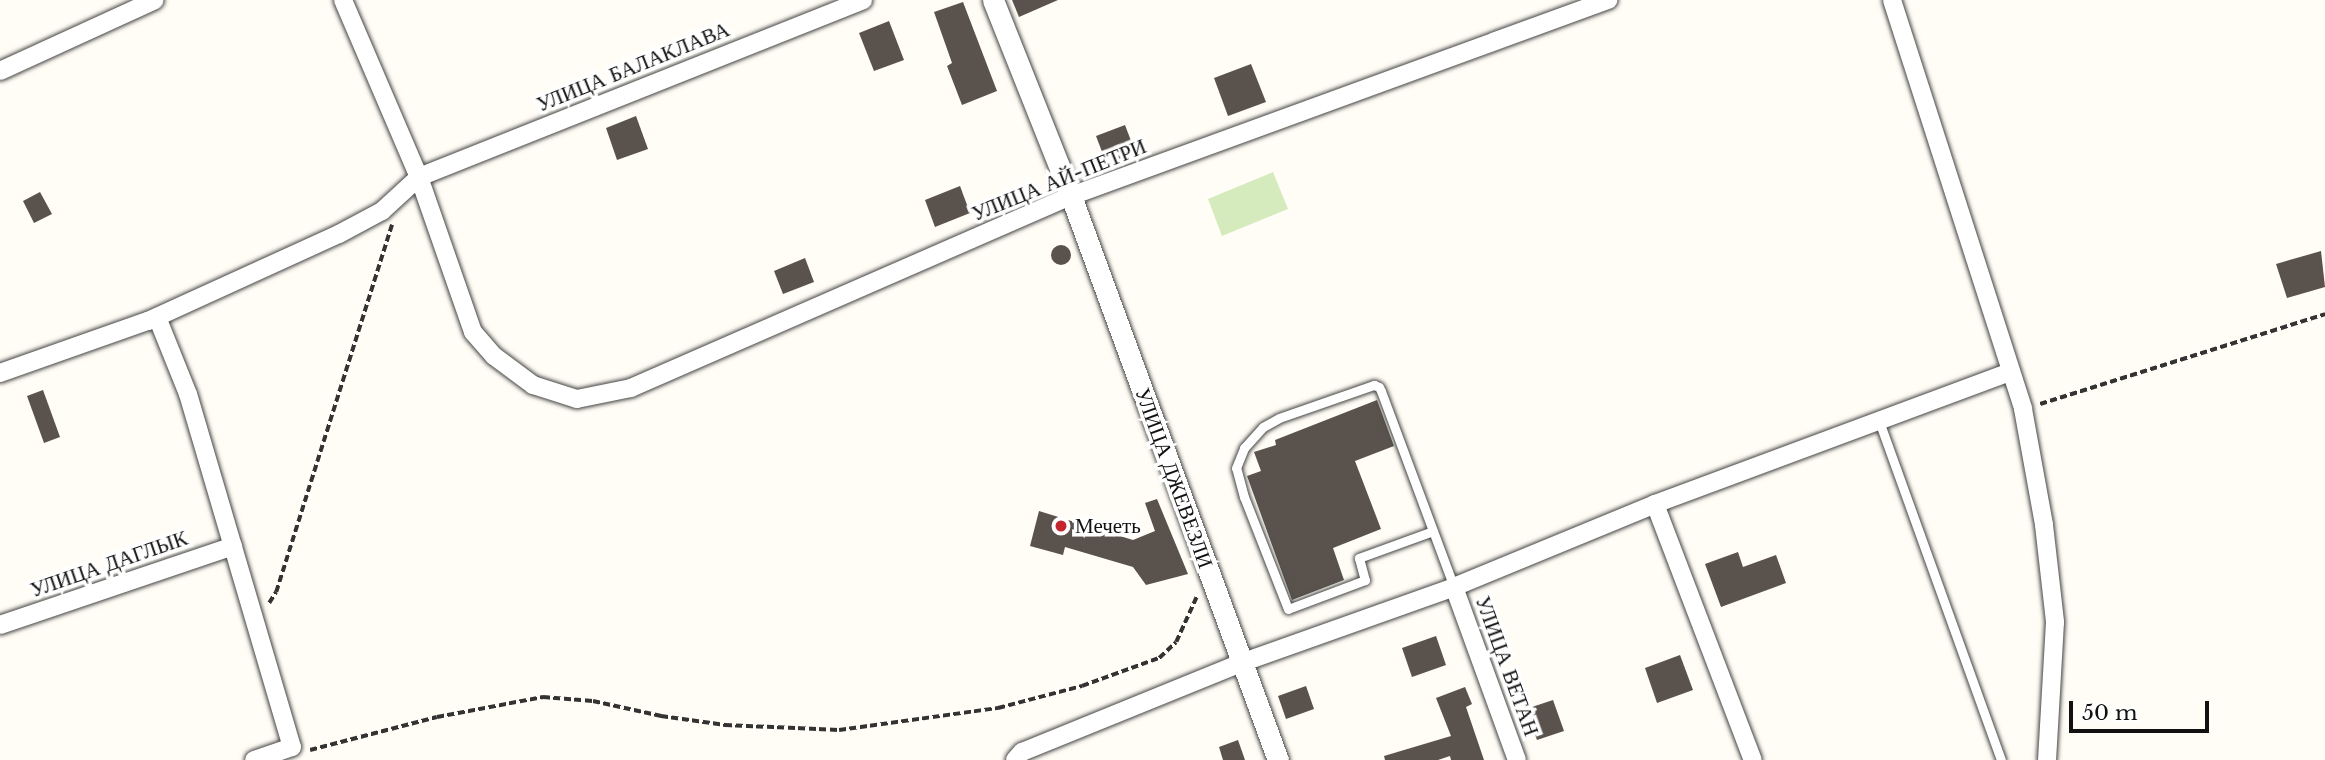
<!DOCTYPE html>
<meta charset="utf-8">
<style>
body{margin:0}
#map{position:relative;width:2325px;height:760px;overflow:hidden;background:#fffdf5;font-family:"Libre Baskerville",serif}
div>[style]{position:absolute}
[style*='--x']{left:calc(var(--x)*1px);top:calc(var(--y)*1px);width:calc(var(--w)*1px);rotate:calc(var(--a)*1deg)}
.green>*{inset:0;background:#d5ebbd}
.building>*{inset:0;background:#5a524d}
.round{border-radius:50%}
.path>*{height:3.5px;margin-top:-1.75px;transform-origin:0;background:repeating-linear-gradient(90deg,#333 0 7px,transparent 0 10.5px)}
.roads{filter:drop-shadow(0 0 2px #444) drop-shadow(0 0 2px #444)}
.service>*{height:9px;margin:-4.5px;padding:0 4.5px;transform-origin:4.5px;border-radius:4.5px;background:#fff}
.minor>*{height:18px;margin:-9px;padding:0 9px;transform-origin:9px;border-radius:9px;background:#fff}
.tertiary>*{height:21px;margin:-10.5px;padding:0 10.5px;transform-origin:10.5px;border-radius:10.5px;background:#fff}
.dots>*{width:19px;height:19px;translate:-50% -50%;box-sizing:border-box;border:4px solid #fff;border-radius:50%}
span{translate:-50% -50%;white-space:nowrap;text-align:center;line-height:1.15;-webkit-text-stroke:7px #fff;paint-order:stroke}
.street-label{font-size:21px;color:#111}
.poi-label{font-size:21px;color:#111}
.left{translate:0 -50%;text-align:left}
.scale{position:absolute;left:2069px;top:701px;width:140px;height:32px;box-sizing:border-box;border:4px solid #111;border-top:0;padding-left:9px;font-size:21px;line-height:24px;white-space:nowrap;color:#111;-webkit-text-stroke:5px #fff;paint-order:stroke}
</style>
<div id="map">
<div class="green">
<div style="clip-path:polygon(1273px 172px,1288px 209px,1222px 236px,1208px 199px)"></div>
</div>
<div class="building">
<div style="clip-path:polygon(1012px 0,1058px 0,1019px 17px)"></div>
<div style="clip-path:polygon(963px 2px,997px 91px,962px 105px,947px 66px,952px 63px,934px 12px)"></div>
<div style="clip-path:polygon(889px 21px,904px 60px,874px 71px,859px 33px)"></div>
<div style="clip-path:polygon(1251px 64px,1266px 102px,1228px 116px,1214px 78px)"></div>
<div style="clip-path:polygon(636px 116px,648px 149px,617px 160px,606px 128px)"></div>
<div style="clip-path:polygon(1125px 125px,1136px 154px,1107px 165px,1096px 136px)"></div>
<div style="clip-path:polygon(960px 186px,970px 213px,935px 227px,925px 200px)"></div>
<div style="clip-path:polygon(40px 192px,52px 214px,34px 223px,23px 201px)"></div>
<div class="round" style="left:1051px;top:245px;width:20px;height:20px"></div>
<div style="clip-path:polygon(2321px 251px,2325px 287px,2287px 298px,2276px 264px)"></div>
<div style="clip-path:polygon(805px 258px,814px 282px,783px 294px,774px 271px)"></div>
<div style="clip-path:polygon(43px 390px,60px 437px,44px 443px,27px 396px)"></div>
<div style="clip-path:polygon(1377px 400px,1394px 446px,1355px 461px,1381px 529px,1333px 548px,1344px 580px,1292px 600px,1247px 476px,1261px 471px,1254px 452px,1276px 445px,1275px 440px)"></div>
<div style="clip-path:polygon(1157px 499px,1188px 574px,1146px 585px,1133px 567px,1065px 547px,1063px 555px,1030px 546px,1039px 511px,1133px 540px,1155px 531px,1145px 503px)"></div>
<div style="clip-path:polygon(1738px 552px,1743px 567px,1776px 555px,1786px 583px,1721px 607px,1705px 564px)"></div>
<div style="clip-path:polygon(1436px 636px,1446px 665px,1412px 677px,1402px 648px)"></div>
<div style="clip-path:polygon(1680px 655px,1693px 690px,1657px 703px,1645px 668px)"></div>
<div style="clip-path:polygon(1306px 686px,1314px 709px,1286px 719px,1278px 696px)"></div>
<div style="clip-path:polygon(1465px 687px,1472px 704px,1466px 707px,1484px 760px,1451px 760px,1450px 756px,1438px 760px,1385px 760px,1384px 756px,1451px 736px,1436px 698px)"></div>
<div style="clip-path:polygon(1553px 700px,1564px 731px,1537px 740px,1526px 709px)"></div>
<div style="clip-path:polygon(1238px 740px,1245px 760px,1223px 760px,1219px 747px)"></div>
</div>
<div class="path">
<div style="--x:2040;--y:404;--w:299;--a:-17.5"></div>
<div style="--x:269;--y:603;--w:13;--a:-58"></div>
<div style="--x:276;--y:592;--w:385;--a:-72.5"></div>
<div style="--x:310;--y:750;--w:131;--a:-14.6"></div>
<div style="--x:437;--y:717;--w:108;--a:-10.7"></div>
<div style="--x:543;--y:697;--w:50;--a:4.6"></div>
<div style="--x:593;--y:701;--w:70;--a:12.4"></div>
<div style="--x:661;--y:716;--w:65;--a:8"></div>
<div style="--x:725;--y:725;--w:114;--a:2.5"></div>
<div style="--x:839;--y:730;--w:161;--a:-7.9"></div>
<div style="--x:998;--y:708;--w:87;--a:-14.7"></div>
<div style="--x:1082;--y:686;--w:82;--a:-20"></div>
<div style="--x:1159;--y:658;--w:23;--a:-43"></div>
<div style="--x:1176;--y:642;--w:51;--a:-65.5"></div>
</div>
<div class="roads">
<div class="service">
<div style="--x:1879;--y:421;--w:360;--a:70.2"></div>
<div style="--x:1433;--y:531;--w:79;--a:160"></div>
<div style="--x:1359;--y:558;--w:23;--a:75"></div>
<div style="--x:1365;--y:580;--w:82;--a:159.4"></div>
<div style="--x:1288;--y:609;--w:120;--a:-111.4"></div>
<div style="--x:1244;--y:497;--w:30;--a:-105"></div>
<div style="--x:1236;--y:468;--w:22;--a:-68"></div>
<div style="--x:1244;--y:448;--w:28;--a:-48"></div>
<div style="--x:1263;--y:427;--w:18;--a:-29"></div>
<div style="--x:1279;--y:418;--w:101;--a:-19.2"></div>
<div style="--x:1374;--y:385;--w:5;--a:22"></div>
<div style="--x:1379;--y:387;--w:4;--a:63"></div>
<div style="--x:1381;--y:391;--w:209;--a:69.6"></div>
</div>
<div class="minor">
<div style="--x:343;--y:0;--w:193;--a:66.8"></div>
<div style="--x:419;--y:177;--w:164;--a:70.8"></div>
<div style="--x:473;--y:332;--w:32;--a:49"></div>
<div style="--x:494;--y:356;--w:49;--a:36.6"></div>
<div style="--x:533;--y:385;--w:46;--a:17.7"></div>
<div style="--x:577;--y:399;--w:55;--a:-11.5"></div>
<div style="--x:631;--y:388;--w:480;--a:-23.6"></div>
<div style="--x:1071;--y:196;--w:572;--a:-20.05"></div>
<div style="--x:1892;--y:0;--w:429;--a:72.2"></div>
<div style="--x:2023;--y:409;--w:118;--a:79.7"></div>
<div style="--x:2044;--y:525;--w:98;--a:83.5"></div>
<div style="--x:2055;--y:622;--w:138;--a:93.3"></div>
<div style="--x:0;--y:71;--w:170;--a:-24.6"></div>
<div style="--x:157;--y:317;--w:83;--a:68.1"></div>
<div style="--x:188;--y:394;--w:368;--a:73.6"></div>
<div style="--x:292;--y:747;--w:40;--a:161.1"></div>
<div style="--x:0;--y:373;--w:157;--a:-19.4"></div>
<div style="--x:148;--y:321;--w:210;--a:-24.5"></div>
<div style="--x:339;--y:234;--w:49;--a:-28.1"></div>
<div style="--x:382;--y:211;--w:50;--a:-42.6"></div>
<div style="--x:419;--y:177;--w:478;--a:-21.7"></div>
<div style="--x:1655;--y:504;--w:274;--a:69.1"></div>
<div style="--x:1454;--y:587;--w:184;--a:70"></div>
<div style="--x:0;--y:625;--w:246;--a:-18.7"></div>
<div style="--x:1015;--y:760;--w:11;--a:-49"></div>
<div style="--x:1022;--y:752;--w:236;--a:-22.1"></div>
<div style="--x:1241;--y:663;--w:226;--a:-19.6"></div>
<div style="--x:1454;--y:587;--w:217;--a:-22.4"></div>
<div style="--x:1655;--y:504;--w:378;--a:-20.4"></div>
</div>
<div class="tertiary">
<div style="--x:993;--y:0;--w:211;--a:68.3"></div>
<div style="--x:1071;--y:196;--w:601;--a:69.85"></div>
</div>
</div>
<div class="dots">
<div style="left:1061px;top:526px;background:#c4262e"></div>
</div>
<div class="street-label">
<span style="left:633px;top:67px;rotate:-22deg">УЛИЦА БАЛАКЛАВА</span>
<span style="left:1059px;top:180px;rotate:-22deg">УЛИЦА АЙ-ПЕТРИ</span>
<span style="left:1174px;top:478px;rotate:70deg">УЛИЦА ДЖЕВЕЗЛИ</span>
<span style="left:109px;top:564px;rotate:-19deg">УЛИЦА ДАГЛЫК</span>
<span style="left:1507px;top:666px;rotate:70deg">УЛИЦА ВЕТАН</span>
</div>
<div class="poi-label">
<span class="left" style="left:1075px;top:526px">Мечеть</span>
</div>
<div class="scale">50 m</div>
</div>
